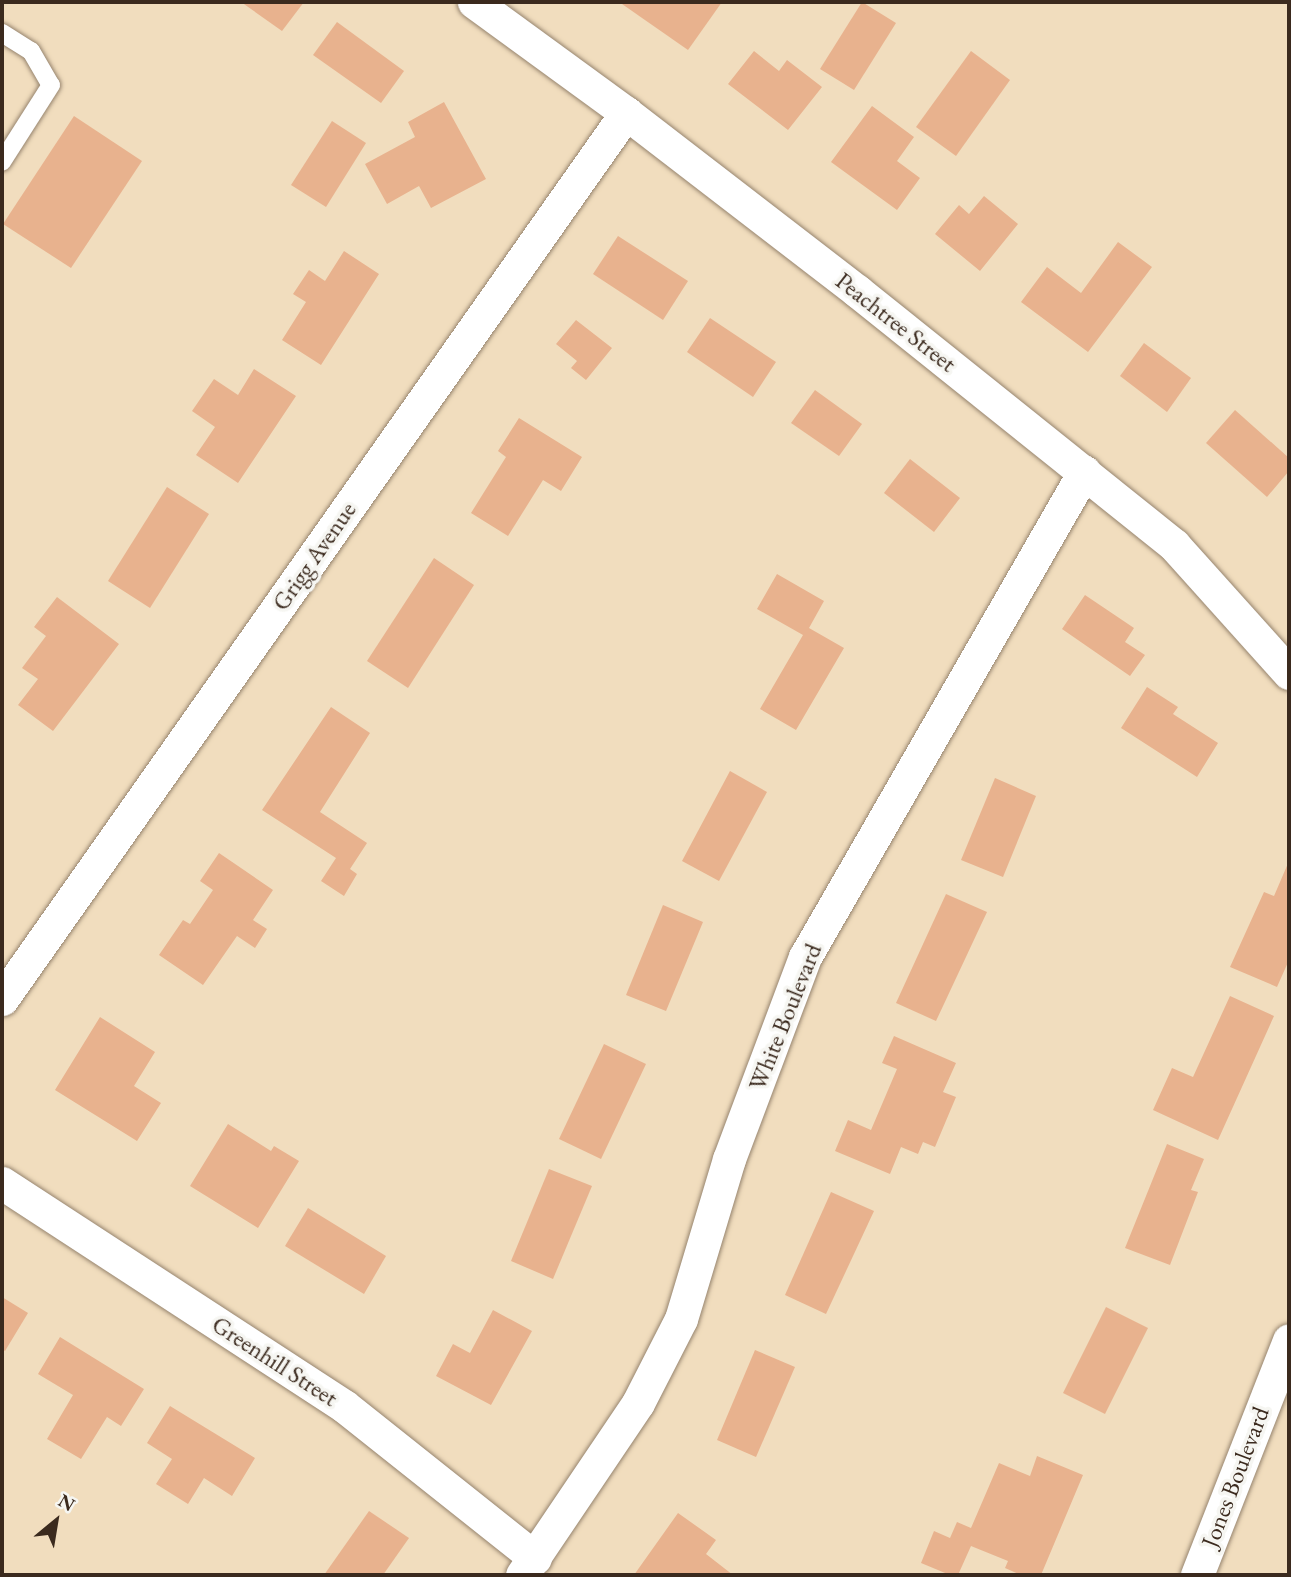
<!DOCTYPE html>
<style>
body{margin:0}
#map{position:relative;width:1291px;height:1577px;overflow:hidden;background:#f1ddbe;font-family:"EB Garamond",serif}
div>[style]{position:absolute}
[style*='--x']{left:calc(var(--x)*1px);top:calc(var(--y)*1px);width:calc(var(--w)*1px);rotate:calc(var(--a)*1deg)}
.building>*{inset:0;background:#e8b28e}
.roads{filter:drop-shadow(0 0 2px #96846e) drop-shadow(0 0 2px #96846e)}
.service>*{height:18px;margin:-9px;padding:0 9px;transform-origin:9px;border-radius:9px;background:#fff}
.minor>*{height:33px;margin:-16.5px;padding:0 16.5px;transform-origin:16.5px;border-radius:16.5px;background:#fff}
span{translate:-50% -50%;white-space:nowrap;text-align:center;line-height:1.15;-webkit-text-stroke:7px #f6f6f2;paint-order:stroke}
.street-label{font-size:24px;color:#3b2a1e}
.frame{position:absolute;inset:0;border:4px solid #3b2a1e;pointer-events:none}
.north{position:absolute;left:21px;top:1486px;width:70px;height:70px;-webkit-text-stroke:5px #f6f6f2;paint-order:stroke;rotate:30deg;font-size:19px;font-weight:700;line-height:28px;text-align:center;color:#3b2a1e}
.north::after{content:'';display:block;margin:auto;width:24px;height:32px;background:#3b2a1e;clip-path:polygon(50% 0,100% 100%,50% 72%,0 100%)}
</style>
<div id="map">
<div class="building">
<div style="clip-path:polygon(241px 2px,304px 2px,282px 31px)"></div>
<div style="clip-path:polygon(624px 2px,722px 2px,688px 50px,622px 4px)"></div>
<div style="clip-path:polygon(862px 2px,896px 23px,854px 90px,820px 69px)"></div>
<div style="clip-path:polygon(337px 22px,404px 71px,381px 103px,313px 55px)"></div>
<div style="clip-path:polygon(754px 51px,779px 71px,787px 60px,822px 87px,788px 130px,728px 84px)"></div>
<div style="clip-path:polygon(971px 51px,1010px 80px,956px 156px,916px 127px)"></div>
<div style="clip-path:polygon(444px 102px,486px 179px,431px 208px,419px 186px,387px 204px,365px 164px,415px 137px,408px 122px)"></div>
<div style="clip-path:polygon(872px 106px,914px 137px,897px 161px,920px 178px,897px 210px,831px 162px)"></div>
<div style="clip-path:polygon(74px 116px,142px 161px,71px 268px,3px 224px)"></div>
<div style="clip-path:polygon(332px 121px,366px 143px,326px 207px,291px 185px)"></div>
<div style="clip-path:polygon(984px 196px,1018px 224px,980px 271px,935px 234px,959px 205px,969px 214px)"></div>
<div style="clip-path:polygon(618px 236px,688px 281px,663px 320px,593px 274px)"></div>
<div style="clip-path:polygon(1118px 242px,1152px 267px,1088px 352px,1021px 302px,1047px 267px,1081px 293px)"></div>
<div style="clip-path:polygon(344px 251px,379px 274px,321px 365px,282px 340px,306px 302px,293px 294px,309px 270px,325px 281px)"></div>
<div style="clip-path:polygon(710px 318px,776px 362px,753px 397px,687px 352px)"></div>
<div style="clip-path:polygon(576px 320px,612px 348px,586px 380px,571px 368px,577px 361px,556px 344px)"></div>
<div style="clip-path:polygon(1144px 343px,1191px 378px,1167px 412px,1120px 376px)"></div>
<div style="clip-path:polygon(254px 369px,296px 396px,238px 483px,196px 455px,215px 427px,192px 411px,214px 379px,238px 395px)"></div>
<div style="clip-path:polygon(815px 390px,862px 424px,839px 456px,791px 423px)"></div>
<div style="clip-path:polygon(1235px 410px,1289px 458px,1289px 471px,1267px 497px,1206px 443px)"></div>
<div style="clip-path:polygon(519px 418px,582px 457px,561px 491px,543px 480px,508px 536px,471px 513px,506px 457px,498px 451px)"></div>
<div style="clip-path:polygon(910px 459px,960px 498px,934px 532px,884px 493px)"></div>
<div style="clip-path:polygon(167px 487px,209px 514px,150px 608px,108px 581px)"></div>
<div style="clip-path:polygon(434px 558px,474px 585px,408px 688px,367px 661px)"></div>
<div style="clip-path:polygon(777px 574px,824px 601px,809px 628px,844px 648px,796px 730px,760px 709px,803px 635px,757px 609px)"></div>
<div style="clip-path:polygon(1085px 595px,1134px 628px,1125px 642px,1145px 655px,1130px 676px,1062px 629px)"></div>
<div style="clip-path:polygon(57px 597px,119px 644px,53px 731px,18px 705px,38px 679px,22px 668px,46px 636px,34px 627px)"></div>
<div style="clip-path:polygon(1147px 687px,1178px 707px,1173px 714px,1218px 743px,1197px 777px,1121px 728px)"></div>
<div style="clip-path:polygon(331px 707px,370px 733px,320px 812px,367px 843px,350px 869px,357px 874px,344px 896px,321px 881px,336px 858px,262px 810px)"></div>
<div style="clip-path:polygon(730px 771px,767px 792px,719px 881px,682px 861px)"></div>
<div style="clip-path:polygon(995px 778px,1036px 796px,1003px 877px,961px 860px)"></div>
<div style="clip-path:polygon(219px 853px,273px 890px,253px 920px,267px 929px,255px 948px,237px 936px,203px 985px,159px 955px,183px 920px,190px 924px,213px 890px,200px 881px)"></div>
<div style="clip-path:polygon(1289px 861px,1289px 960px,1277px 987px,1230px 967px,1264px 892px,1274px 896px)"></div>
<div style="clip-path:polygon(946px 894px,987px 912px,936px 1021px,896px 1003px)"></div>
<div style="clip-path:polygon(663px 905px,703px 922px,666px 1011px,626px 995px)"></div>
<div style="clip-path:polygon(1230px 996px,1274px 1016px,1218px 1140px,1153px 1110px,1172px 1068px,1193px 1077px)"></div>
<div style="clip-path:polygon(100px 1017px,155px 1052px,134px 1086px,161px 1103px,137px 1141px,55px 1090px)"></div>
<div style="clip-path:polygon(894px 1036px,956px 1063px,943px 1092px,956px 1097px,935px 1147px,923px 1142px,918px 1154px,901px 1147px,890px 1174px,835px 1151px,848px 1120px,871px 1130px,897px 1069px,882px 1063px)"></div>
<div style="clip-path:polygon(604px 1044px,646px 1064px,601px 1159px,559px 1139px)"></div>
<div style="clip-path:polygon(228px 1124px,271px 1151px,274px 1146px,299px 1161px,258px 1228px,190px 1186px)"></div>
<div style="clip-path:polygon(1167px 1144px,1204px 1159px,1191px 1190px,1198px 1192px,1170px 1265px,1125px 1248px)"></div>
<div style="clip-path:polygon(549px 1169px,592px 1186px,553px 1279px,511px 1261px)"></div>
<div style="clip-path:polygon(831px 1192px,874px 1211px,826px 1314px,785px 1295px)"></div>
<div style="clip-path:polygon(308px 1208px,386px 1256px,364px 1294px,285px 1246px)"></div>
<div style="clip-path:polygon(2px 1297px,28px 1313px,5px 1351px,2px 1349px)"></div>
<div style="clip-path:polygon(1106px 1307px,1148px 1328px,1105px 1414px,1063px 1393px)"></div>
<div style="clip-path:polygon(493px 1310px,532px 1331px,491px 1405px,436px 1376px,453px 1344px,470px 1353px)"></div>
<div style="clip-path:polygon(60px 1337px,144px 1389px,121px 1426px,107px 1417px,81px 1459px,47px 1439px,73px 1395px,38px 1374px)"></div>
<div style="clip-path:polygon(755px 1350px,795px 1367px,756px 1457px,717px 1440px)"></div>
<div style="clip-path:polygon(170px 1406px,255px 1458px,232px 1496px,204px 1478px,188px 1504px,156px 1484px,172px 1459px,147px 1443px)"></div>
<div style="clip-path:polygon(1037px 1456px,1083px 1475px,1041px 1575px,1021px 1575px,1005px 1568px,1008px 1561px,971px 1546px,958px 1575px,950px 1575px,921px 1563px,934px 1531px,950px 1538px,957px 1522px,971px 1528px,999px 1463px,1030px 1476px)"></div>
<div style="clip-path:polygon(369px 1511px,409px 1538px,383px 1575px,324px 1575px)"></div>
<div style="clip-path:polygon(678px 1513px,716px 1540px,706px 1554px,733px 1575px,634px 1575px)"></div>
</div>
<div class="roads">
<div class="service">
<div style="--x:2;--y:33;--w:34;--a:32"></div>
<div style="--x:31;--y:51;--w:39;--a:60"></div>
<div style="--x:51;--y:85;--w:91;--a:122.5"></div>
</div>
<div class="minor">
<div style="--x:474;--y:2;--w:188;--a:36.1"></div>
<div style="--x:626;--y:113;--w:292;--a:37.6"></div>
<div style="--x:857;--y:291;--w:406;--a:38.7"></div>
<div style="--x:1174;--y:545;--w:172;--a:48.1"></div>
<div style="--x:2;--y:999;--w:1084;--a:-54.84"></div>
<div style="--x:2;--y:1183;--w:408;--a:33.1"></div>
<div style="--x:344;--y:1406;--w:244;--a:38.5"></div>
<div style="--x:522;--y:1575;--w:207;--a:-56"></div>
<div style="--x:638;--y:1403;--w:94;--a:-62.9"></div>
<div style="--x:681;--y:1319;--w:167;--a:-73.3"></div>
<div style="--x:729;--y:1159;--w:216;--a:-69.4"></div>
<div style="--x:805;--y:957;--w:560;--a:-60.09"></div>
<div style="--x:1197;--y:1575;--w:252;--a:-68.6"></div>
</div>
</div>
<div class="street-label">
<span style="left:896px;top:322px;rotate:38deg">Peachtree Street</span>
<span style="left:314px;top:556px;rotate:-55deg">Grigg Avenue</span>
<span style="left:785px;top:1017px;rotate:-68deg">White Boulevard</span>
<span style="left:275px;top:1361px;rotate:33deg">Greenhill Street</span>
<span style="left:1235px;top:1477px;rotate:-69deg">Jones Boulevard</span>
</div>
<div class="frame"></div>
<div class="north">N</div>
</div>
